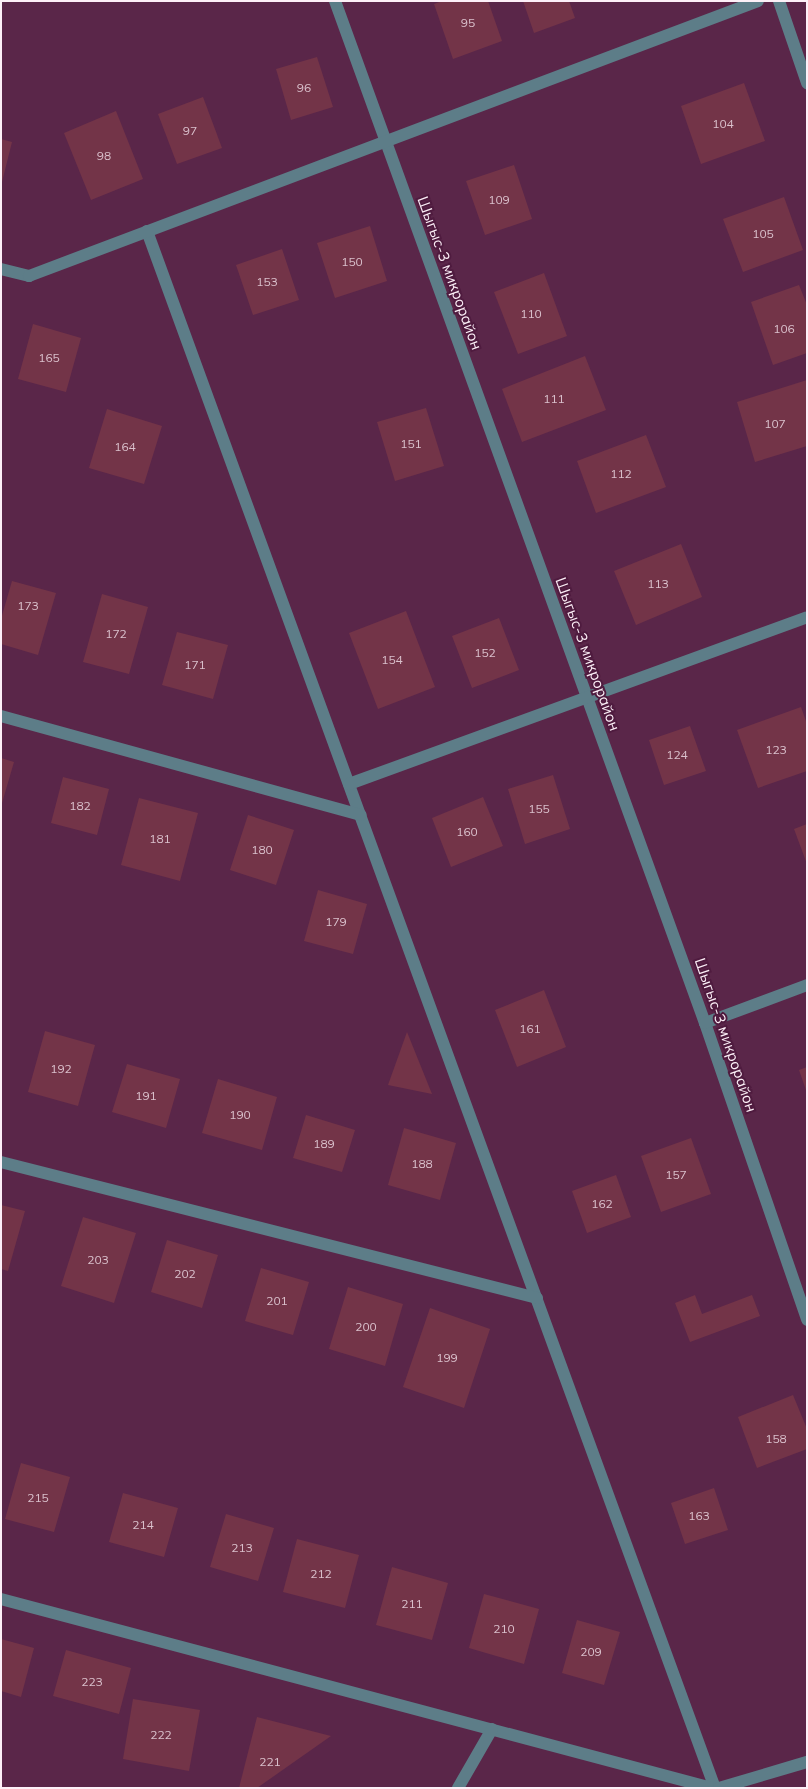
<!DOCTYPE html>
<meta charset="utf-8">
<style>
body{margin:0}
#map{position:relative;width:808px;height:1789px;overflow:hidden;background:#5a2649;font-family:Mulish,sans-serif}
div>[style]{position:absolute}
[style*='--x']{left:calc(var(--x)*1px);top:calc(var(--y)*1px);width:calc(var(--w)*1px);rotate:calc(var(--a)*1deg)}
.building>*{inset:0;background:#733448}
.minor>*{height:12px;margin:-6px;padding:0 6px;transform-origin:6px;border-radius:6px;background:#5d7d88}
span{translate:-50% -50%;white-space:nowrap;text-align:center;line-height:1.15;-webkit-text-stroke:4px #4f1b3f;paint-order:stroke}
.number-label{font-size:12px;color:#dac1cc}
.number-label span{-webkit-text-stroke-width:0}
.street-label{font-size:15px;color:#fdf0f8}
.frame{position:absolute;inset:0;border:2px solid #fdf0f8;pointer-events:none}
</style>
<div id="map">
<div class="building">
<div style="clip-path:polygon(442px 1px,488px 1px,502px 41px,453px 59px,434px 4px)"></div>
<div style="clip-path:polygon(523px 1px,569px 1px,575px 18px,534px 33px)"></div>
<div style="clip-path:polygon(317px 57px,333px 107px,291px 120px,276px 69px)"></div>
<div style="clip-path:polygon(744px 83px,765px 141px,701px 164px,681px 106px)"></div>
<div style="clip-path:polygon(203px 97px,222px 148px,177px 164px,158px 114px)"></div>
<div style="clip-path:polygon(116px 111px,143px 179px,91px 200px,64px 133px)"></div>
<div style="clip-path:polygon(1px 139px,12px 142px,2px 182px,1px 182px)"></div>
<div style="clip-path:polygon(514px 165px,532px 219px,485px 235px,466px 181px)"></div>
<div style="clip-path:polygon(784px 197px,803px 250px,743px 272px,723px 219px)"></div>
<div style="clip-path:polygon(370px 226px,387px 281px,335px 298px,317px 243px)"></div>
<div style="clip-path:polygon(282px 249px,299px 300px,253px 315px,236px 265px)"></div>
<div style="clip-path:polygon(544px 273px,567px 336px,518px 354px,494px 292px)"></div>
<div style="clip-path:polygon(799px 285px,807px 305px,807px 353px,773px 365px,751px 302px)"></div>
<div style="clip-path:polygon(33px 324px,81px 338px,66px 392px,18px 379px)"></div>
<div style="clip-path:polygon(585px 356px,606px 410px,522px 442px,502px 389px)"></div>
<div style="clip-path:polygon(807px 380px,807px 446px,755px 462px,737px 402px)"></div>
<div style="clip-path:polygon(426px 408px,444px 466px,395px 481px,377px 422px)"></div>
<div style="clip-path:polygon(107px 409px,162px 426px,144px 484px,89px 468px)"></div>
<div style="clip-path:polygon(646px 435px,666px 487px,596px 513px,577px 461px)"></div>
<div style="clip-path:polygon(681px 544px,702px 597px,636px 625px,614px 571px)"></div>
<div style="clip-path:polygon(12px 581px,56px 593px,38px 655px,1px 644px,1px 619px)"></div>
<div style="clip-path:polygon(102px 594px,148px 607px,129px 674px,83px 662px)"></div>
<div style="clip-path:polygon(406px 611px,435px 687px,378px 709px,349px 633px)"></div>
<div style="clip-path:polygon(499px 618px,519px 670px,472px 688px,452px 636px)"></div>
<div style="clip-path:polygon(177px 632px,228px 645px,213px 699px,162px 685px)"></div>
<div style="clip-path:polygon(801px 707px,807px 724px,807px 771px,758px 788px,737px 730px)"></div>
<div style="clip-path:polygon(690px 726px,706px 771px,664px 785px,649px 740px)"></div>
<div style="clip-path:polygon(1px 758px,14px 762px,2px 803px,1px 803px)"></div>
<div style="clip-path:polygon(553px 775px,570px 829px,525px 844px,508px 789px)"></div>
<div style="clip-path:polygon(63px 777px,109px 789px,97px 835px,51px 823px)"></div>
<div style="clip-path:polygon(483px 797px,503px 846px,451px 867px,432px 818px)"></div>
<div style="clip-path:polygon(139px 798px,198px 813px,180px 881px,121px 865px)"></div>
<div style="clip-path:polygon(248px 815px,294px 830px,276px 885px,230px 870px)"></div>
<div style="clip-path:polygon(807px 824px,807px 864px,794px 829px)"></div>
<div style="clip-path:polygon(318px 890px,367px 904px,353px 954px,304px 941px)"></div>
<div style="clip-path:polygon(544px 990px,566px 1047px,517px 1067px,495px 1010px)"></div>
<div style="clip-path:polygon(45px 1031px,95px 1045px,78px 1106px,28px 1092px)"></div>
<div style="clip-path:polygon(407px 1032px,432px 1094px,388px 1085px)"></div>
<div style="clip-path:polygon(127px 1064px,180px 1079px,166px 1128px,112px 1112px)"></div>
<div style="clip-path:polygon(807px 1067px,807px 1090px,806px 1090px,799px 1070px)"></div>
<div style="clip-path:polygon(218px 1079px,277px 1097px,262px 1150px,202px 1133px)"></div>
<div style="clip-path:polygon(306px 1115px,355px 1130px,342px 1172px,293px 1158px)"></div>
<div style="clip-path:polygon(404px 1128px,456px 1143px,440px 1200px,388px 1185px)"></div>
<div style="clip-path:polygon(691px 1138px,711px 1194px,661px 1212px,641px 1156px)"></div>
<div style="clip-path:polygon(616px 1175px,631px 1217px,587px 1233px,572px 1191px)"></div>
<div style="clip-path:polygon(1px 1205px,25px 1211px,8px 1271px,1px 1269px)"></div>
<div style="clip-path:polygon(83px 1217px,136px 1233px,114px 1303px,61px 1286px)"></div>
<div style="clip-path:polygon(167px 1240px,218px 1255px,202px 1308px,151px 1292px)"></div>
<div style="clip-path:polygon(261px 1268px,309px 1282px,293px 1335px,245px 1321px)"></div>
<div style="clip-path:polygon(348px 1287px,403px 1304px,385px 1366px,329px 1349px)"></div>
<div style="clip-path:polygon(695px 1295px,702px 1314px,752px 1295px,760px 1316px,690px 1342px,675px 1303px)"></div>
<div style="clip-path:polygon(430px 1308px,490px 1329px,464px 1408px,403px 1387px)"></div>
<div style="clip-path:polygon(793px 1395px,807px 1429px,807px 1449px,757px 1468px,738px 1417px)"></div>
<div style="clip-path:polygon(21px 1463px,70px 1477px,54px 1532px,5px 1519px)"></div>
<div style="clip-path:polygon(714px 1488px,728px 1530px,685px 1544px,671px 1503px)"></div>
<div style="clip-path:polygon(123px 1493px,178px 1508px,164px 1557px,109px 1542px)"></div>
<div style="clip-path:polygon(226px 1514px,274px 1528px,258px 1581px,210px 1567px)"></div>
<div style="clip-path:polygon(297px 1539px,359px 1555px,345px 1608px,283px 1592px)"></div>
<div style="clip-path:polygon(392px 1567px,448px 1583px,432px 1640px,376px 1625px)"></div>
<div style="clip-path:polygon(484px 1594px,539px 1609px,524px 1664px,469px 1648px)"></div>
<div style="clip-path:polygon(577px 1620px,620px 1632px,604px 1685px,562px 1673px)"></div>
<div style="clip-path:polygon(1px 1639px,34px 1648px,21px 1697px,1px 1691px)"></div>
<div style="clip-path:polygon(66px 1650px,131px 1668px,119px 1714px,53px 1696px)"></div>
<div style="clip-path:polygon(133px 1699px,200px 1710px,189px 1771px,123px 1759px)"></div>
<div style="clip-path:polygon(257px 1717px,331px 1736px,257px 1788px,239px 1788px)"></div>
</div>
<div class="minor">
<div style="--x:335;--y:1;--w:1087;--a:70.1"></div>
<div style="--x:705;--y:1023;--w:314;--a:71"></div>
<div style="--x:779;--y:1;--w:87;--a:71.1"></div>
<div style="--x:147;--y:231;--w:1657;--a:69.96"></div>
<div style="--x:1;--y:269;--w:29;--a:14"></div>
<div style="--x:29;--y:276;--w:779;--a:-20.67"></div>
<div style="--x:1;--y:716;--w:373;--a:15.4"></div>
<div style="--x:349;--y:784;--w:487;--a:-20"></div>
<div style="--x:705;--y:1023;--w:109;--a:-20.4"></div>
<div style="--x:1;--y:1162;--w:553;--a:14.24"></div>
<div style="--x:1;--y:1599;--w:736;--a:14.89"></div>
<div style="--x:458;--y:1788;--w:68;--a:-60"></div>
<div style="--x:719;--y:1788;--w:92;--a:-16.5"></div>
</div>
<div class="number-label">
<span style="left:468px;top:23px">95</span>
<span style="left:304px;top:88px">96</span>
<span style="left:723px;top:124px">104</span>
<span style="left:190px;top:131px">97</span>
<span style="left:104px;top:156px">98</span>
<span style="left:499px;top:200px">109</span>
<span style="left:763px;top:234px">105</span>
<span style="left:352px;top:262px">150</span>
<span style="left:267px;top:282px">153</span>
<span style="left:531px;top:314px">110</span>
<span style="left:784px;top:329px">106</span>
<span style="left:49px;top:358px">165</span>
<span style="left:554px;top:399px">111</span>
<span style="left:775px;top:424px">107</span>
<span style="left:411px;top:444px">151</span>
<span style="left:125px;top:447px">164</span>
<span style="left:621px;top:474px">112</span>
<span style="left:658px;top:584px">113</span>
<span style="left:28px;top:606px">173</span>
<span style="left:116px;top:634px">172</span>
<span style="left:485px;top:653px">152</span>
<span style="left:392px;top:660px">154</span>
<span style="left:195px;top:665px">171</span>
<span style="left:776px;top:750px">123</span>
<span style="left:677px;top:755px">124</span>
<span style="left:80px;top:806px">182</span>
<span style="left:539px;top:809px">155</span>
<span style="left:467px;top:832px">160</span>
<span style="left:160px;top:839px">181</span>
<span style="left:262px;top:850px">180</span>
<span style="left:336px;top:922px">179</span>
<span style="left:530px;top:1029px">161</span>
<span style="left:61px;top:1069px">192</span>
<span style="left:146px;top:1096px">191</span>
<span style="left:240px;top:1115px">190</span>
<span style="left:324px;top:1144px">189</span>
<span style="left:422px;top:1164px">188</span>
<span style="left:676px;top:1175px">157</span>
<span style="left:602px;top:1204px">162</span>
<span style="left:98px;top:1260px">203</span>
<span style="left:185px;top:1274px">202</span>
<span style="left:277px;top:1301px">201</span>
<span style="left:366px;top:1327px">200</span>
<span style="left:447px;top:1358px">199</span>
<span style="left:776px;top:1439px">158</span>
<span style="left:38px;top:1498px">215</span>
<span style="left:699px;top:1516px">163</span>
<span style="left:143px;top:1525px">214</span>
<span style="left:242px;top:1548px">213</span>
<span style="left:321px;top:1574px">212</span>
<span style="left:412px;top:1604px">211</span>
<span style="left:504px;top:1629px">210</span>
<span style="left:591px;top:1652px">209</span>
<span style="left:92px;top:1682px">223</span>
<span style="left:161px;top:1735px">222</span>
<span style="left:270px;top:1762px">221</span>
</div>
<div class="street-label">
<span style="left:450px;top:273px;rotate:70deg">Шыгыс-3 микрорайон</span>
<span style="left:588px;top:654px;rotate:70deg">Шыгыс-3 микрорайон</span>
<span style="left:726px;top:1035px;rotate:71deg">Шыгыс-3 микрорайон</span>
</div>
<div class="frame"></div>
</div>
